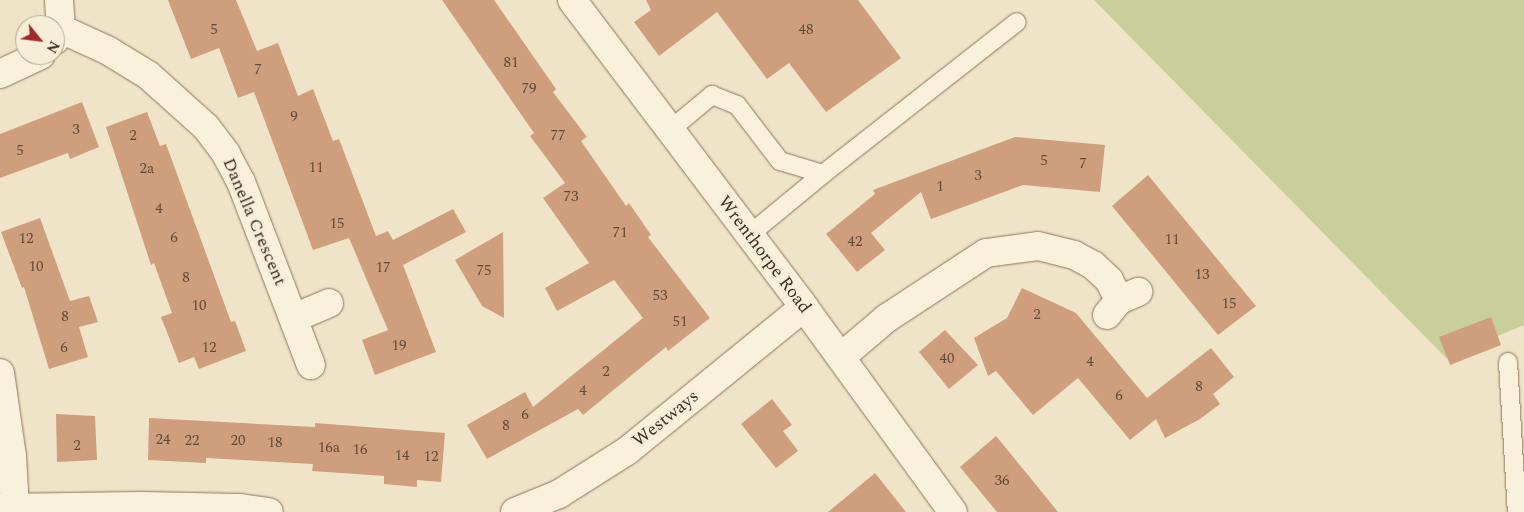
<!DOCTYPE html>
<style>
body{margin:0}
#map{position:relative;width:1524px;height:512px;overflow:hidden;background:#f0e4c8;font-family:Spectral,serif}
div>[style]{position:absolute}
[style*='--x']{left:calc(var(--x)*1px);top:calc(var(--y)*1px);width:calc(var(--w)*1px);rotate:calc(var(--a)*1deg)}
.green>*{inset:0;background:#c9cf9b}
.building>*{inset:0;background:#cf9f7d}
.roads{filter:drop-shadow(0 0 1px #8d765c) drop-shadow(0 0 1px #8d765c)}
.service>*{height:18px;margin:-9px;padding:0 9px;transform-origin:9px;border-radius:9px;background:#faf1dc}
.minor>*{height:28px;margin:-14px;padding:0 14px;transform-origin:14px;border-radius:14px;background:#faf1dc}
.tertiary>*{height:28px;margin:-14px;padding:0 14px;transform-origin:14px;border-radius:14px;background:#faf1dc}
span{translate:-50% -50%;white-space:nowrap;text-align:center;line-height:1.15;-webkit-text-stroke:5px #f7eed8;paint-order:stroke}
.number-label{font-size:15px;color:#624a37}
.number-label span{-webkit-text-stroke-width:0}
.street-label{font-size:18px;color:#3d2e20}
.north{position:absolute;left:15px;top:15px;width:50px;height:50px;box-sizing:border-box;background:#f7eed8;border:1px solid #ada18e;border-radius:50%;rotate:119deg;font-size:14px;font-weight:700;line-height:20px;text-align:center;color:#3d2e20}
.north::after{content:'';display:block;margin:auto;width:18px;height:22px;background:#9e2a2b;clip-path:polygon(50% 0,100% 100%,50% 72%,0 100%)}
</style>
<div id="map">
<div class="green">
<div style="clip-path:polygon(1094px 0,1524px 0,1524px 325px,1446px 358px)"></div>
</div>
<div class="building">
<div style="clip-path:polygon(168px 0,236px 0,257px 51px,278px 43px,298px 96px,313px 89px,333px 141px,339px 139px,376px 236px,388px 231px,393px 240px,453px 209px,466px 232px,403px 265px,436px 352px,375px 375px,362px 340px,388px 330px,349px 238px,313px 250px,254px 92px,238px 98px,219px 48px,191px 59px)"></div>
<div style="clip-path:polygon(442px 0,494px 0,556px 89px,553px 92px,587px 137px,581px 141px,626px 206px,629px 203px,651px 235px,648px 237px,710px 318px,668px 351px,666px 347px,583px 415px,578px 409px,487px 459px,467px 425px,525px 392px,533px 407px,643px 318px,614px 280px,557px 311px,545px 288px,589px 263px,543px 198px,565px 183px,530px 136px,534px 133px)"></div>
<div style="clip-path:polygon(646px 0,858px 0,901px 58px,826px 112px,789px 63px,767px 79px,717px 12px,659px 56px,634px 22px,651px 10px)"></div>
<div style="clip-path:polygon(82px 102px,99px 147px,70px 159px,68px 153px,0 178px,0 134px)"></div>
<div style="clip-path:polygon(147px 112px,160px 146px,166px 144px,231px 322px,235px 321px,246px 351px,199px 369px,194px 357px,179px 363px,161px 317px,172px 313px,154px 263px,151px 265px,106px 127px)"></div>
<div style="clip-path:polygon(1015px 137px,1105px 145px,1100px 192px,1023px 185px,931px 219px,921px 192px,871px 233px,885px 250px,857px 272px,826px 234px,875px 194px,873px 190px)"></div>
<div style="clip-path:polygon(1148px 175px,1256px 306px,1218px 335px,1112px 206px)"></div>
<div style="clip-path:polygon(40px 218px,70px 301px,89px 296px,98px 322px,79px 327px,88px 357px,49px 369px,24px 287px,22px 288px,1px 232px)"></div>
<div style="clip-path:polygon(503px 232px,504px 318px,482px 306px,455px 260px)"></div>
<div style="clip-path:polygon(1022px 288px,1076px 313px,1147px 398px,1211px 348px,1234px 377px,1213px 394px,1220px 404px,1200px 419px,1165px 438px,1156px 419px,1130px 440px,1078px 378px,1033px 415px,996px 371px,988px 376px,974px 338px,1007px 318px)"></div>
<div style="clip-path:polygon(1491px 317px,1501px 345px,1450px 365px,1439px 337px)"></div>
<div style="clip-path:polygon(945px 330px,978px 365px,949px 389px,919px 352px)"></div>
<div style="clip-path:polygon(772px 399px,792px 425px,783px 431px,798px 451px,776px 468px,741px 424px)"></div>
<div style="clip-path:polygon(56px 414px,95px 416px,97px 460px,57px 462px)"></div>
<div style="clip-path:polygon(149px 418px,315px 427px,315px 423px,445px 433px,441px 482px,417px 480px,417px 487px,384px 484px,384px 476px,312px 471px,313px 464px,206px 458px,206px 463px,148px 460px)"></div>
<div style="clip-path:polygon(996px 436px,1028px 475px,1058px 512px,997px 512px,960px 467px)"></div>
<div style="clip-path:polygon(875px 473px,906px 512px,828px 512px)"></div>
</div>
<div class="roads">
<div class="service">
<div style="--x:670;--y:130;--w:55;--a:-39.8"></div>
<div style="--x:712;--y:95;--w:27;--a:22"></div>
<div style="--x:737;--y:105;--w:71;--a:52.5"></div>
<div style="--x:780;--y:161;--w:45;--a:16.8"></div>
<div style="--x:823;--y:174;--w:246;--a:-38.1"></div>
<div style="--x:749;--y:235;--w:96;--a:-39.5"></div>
<div style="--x:1508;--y:362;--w:150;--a:86.6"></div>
</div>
<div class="minor">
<div style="--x:61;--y:29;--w:51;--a:24.5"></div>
<div style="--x:107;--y:50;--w:48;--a:31.4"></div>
<div style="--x:148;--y:75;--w:78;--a:41.9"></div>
<div style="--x:206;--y:127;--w:34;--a:53"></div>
<div style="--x:226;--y:154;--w:32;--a:62"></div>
<div style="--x:241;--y:182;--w:196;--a:69.1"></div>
<div style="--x:55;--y:40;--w:13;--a:-61"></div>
<div style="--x:61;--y:29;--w:29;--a:-94"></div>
<div style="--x:0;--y:74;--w:45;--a:-24.9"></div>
<div style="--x:1107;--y:315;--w:19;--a:-51"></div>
<div style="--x:1119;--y:300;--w:21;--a:-23"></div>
<div style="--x:294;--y:318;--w:38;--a:-23"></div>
<div style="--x:841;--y:357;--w:60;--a:-40.3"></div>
<div style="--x:887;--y:318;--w:118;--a:-33.3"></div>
<div style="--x:986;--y:253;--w:52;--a:-7.7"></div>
<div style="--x:1038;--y:246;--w:37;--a:14"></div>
<div style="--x:1074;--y:255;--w:21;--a:28"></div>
<div style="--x:1093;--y:265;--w:22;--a:43"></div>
<div style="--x:1109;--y:280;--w:22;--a:63"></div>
<div style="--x:0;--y:373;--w:84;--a:81.8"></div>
<div style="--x:12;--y:456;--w:52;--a:86.7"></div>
<div style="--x:0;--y:508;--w:142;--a:-0.8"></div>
<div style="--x:142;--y:506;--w:98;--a:1.2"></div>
<div style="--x:240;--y:508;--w:29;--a:8"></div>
<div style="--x:515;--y:512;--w:48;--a:-22.2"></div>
<div style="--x:559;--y:494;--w:80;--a:-32.3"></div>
<div style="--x:627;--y:451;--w:228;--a:-39.1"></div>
</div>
<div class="tertiary">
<div style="--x:572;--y:0;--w:385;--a:52.9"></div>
<div style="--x:804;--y:307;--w:253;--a:54"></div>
</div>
</div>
<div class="number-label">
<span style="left:214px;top:30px">5</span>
<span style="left:806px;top:30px">48</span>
<span style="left:511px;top:63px">81</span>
<span style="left:258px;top:70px">7</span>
<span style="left:529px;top:89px">79</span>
<span style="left:294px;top:117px">9</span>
<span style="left:76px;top:130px">3</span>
<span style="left:133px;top:136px">2</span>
<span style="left:558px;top:136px">77</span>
<span style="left:20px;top:151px">5</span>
<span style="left:1044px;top:161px">5</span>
<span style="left:1083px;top:164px">7</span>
<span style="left:316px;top:168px">11</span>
<span style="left:147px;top:169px">2a</span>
<span style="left:978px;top:176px">3</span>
<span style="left:940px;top:187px">1</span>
<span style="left:571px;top:197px">73</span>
<span style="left:159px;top:209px">4</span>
<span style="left:337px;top:224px">15</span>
<span style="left:620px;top:233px">71</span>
<span style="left:174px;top:238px">6</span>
<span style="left:26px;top:239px">12</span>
<span style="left:1172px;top:240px">11</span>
<span style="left:855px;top:242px">42</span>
<span style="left:36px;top:267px">10</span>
<span style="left:383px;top:268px">17</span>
<span style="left:484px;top:271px">75</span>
<span style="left:1202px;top:275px">13</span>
<span style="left:186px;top:278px">8</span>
<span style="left:660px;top:296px">53</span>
<span style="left:1229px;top:304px">15</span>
<span style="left:199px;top:306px">10</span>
<span style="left:1037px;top:315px">2</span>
<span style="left:65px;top:317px">8</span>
<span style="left:680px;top:322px">51</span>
<span style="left:399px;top:346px">19</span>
<span style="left:64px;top:348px">6</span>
<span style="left:209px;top:348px">12</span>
<span style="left:947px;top:359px">40</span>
<span style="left:1090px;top:362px">4</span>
<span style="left:606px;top:372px">2</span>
<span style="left:1199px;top:387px">8</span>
<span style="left:583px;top:391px">4</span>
<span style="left:1119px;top:396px">6</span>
<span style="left:525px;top:415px">6</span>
<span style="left:506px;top:426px">8</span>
<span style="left:163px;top:440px">24</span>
<span style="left:192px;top:441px">22</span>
<span style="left:238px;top:441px">20</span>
<span style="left:275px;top:443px">18</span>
<span style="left:77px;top:446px">2</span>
<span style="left:329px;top:448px">16a</span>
<span style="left:360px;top:450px">16</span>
<span style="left:402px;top:456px">14</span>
<span style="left:431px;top:457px">12</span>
<span style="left:1002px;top:481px">36</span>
</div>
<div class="street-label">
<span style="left:254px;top:222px;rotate:67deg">Danella Crescent</span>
<span style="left:764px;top:255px;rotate:53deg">Wrenthorpe Road</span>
<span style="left:666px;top:419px;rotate:-39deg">Westways</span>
</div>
<div class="north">N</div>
</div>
